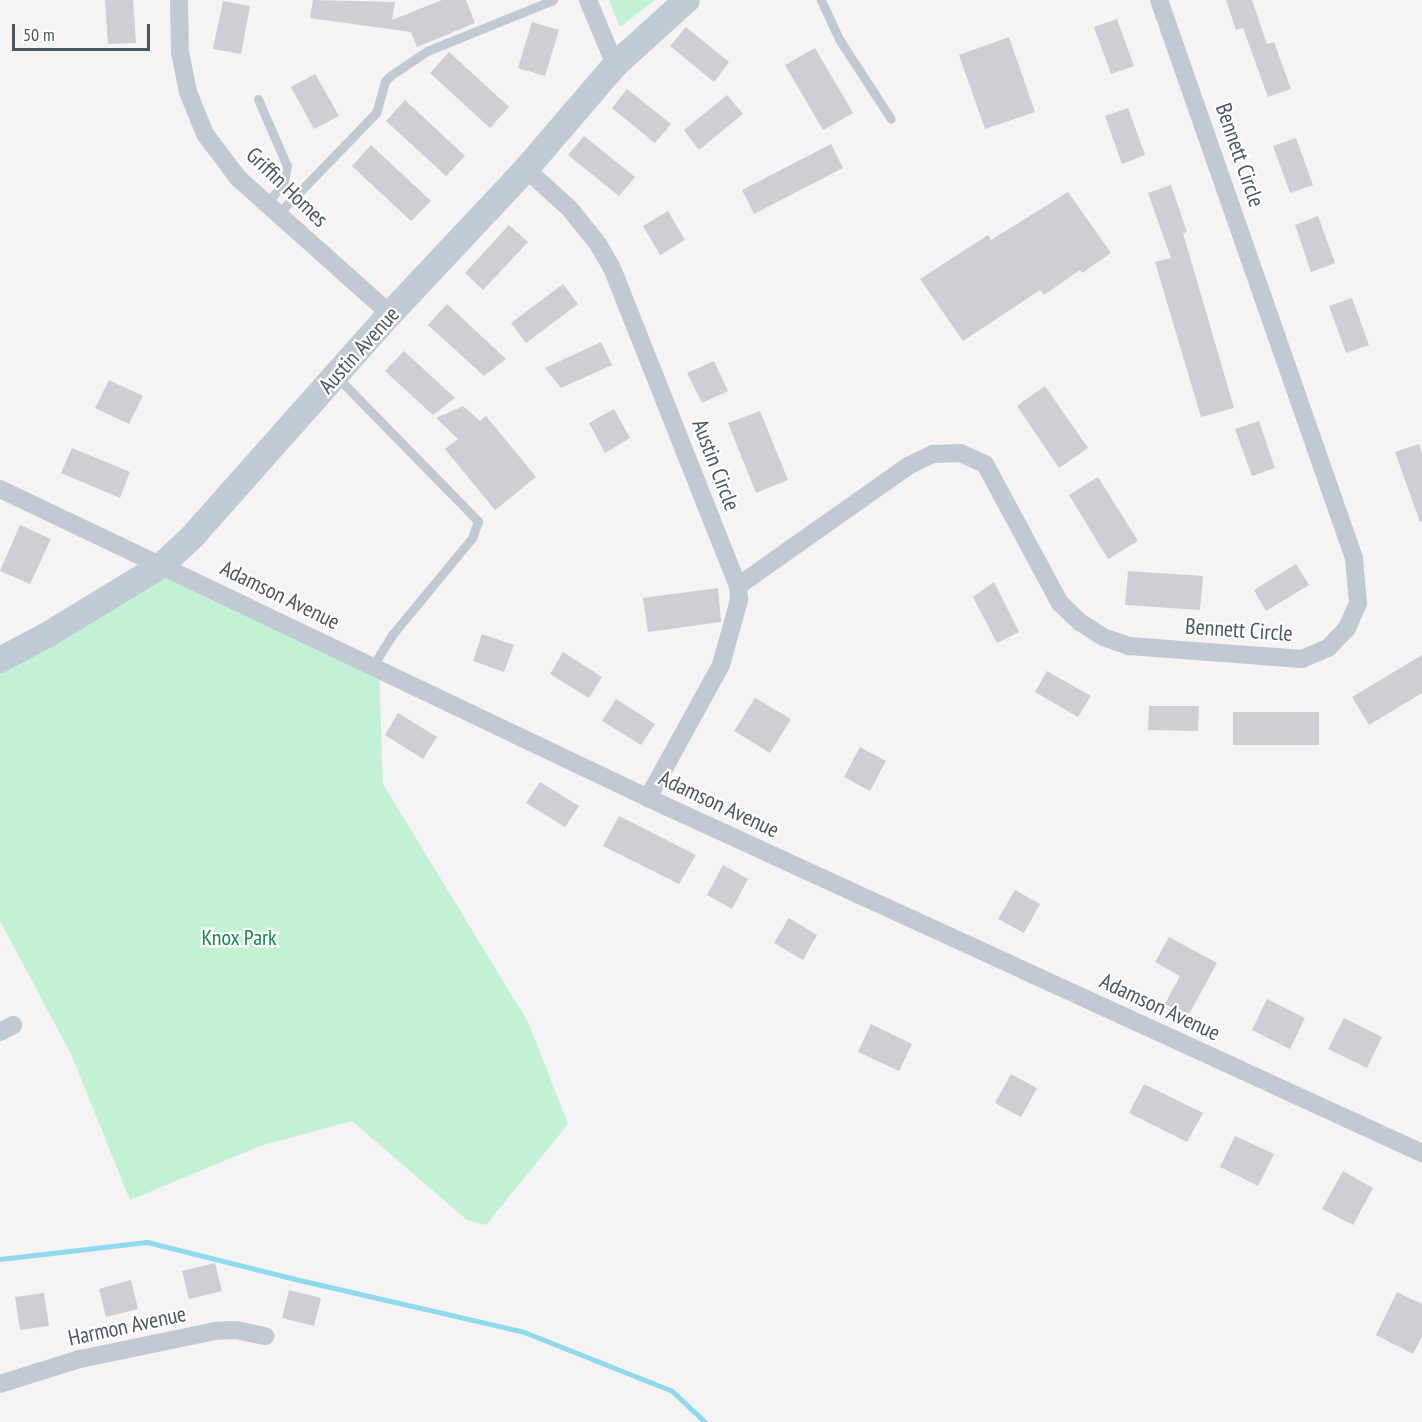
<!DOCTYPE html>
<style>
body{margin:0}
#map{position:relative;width:1422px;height:1422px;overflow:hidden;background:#f5f3f3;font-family:"PT Sans Narrow",sans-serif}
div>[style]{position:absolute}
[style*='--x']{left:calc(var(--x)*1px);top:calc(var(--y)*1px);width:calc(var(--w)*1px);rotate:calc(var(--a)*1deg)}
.green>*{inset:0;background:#c3f1d5}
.stream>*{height:5px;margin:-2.5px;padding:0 2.5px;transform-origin:2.5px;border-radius:2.5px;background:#90daee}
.building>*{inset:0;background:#cdcfd5}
.lane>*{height:9px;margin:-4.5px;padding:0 4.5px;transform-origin:4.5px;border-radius:4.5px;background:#c1cad2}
.street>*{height:18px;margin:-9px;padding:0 9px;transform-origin:9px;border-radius:9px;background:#c1cad2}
.secondary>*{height:26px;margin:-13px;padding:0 13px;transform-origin:13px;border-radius:13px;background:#c1cbd6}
span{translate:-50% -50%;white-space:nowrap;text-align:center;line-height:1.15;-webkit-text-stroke:4.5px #fff;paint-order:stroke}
.street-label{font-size:22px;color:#4a5661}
.park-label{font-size:22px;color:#17864f}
.scale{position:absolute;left:12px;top:24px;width:138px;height:27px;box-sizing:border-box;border:3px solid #4a5661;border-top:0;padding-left:8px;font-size:18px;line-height:21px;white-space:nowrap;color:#4a5661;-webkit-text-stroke:4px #fff;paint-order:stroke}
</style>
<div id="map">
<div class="green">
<div style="clip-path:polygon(609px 0,655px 0,620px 27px)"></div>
<div style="clip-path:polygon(162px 565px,379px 669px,383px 784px,528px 1022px,568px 1124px,486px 1225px,467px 1220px,352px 1121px,260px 1146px,130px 1200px,71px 1054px,0 921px,0 660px)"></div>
</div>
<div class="stream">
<div style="--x:0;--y:1259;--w:148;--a:-6.6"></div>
<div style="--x:147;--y:1242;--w:153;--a:14"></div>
<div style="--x:295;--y:1279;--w:235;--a:13"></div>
<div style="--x:524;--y:1332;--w:159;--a:21.7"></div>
<div style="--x:672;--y:1391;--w:45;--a:43.2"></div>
</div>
<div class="building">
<div style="clip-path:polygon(105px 0,133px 0,136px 43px,108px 44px)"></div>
<div style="clip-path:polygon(313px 0,395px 2px,392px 20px,442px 0,466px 0,475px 23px,417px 47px,411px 32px,310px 18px)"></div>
<div style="clip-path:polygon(1226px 0,1252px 0,1267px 44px,1274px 42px,1291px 89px,1268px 97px,1243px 28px,1236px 30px)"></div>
<div style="clip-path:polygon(223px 1px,250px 6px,241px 54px,213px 49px)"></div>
<div style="clip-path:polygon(1117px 19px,1134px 66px,1111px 74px,1094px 27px)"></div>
<div style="clip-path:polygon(532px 22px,559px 30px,545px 76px,518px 68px)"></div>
<div style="clip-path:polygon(686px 27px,729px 62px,714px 82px,670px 46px)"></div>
<div style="clip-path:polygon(1009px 37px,1035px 112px,985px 129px,959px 55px)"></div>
<div style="clip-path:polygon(815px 48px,853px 113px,823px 130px,785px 65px)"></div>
<div style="clip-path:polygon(449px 52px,509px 107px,490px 128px,430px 73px)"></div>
<div style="clip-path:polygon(315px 74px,339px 116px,314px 129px,291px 87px)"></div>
<div style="clip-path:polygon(627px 89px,671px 124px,655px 143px,612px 108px)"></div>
<div style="clip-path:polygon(727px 95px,743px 114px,699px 150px,684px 130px)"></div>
<div style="clip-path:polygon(405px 100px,465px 156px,446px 176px,386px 121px)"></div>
<div style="clip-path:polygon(1128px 108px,1145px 155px,1122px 164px,1105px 116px)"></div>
<div style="clip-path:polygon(584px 136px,635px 177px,619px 196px,568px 155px)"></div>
<div style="clip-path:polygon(1296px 138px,1313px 185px,1290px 193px,1273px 146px)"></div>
<div style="clip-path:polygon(831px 144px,843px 168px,754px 214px,742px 190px)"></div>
<div style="clip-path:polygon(371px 145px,431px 201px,411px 221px,352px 166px)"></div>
<div style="clip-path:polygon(1171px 185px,1187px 232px,1183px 233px,1234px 408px,1201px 417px,1155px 262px,1171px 258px,1148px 193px)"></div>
<div style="clip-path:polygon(1068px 192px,1111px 253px,1082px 273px,1080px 270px,1044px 295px,1040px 290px,963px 341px,920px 279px,988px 235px,991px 240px)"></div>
<div style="clip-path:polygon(668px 211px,685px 240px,660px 255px,643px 226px)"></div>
<div style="clip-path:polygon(1318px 216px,1335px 263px,1311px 272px,1295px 225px)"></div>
<div style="clip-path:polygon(509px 225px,528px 242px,483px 290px,465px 273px)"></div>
<div style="clip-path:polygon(563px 284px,578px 304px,526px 343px,511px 323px)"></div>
<div style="clip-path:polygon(1352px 298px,1369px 345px,1346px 353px,1329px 306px)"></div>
<div style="clip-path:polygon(447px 304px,506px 359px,484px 376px,428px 325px)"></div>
<div style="clip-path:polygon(601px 342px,612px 365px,561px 388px,545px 368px)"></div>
<div style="clip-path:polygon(404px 351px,455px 398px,433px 415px,385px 371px)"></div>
<div style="clip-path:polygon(714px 361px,728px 391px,702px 403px,687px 373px)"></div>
<div style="clip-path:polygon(109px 380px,143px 396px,129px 424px,95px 408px)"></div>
<div style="clip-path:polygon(1045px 386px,1088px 448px,1059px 468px,1017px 406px)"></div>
<div style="clip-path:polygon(463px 406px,480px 421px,486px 416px,536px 477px,495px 510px,445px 449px,458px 439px,436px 418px)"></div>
<div style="clip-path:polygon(614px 409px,630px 438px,605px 453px,589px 423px)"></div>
<div style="clip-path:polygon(760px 411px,788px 480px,756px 493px,728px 423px)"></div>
<div style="clip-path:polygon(1259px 421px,1275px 468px,1252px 476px,1235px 429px)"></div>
<div style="clip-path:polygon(1419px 444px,1422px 454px,1422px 521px,1420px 522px,1395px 452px)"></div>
<div style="clip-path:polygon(72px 448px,130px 472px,120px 498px,61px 473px)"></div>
<div style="clip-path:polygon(1098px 477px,1138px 541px,1108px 559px,1069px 495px)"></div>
<div style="clip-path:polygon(20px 525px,51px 539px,30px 584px,0 571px)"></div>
<div style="clip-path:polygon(1296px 564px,1309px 585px,1266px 611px,1254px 590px)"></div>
<div style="clip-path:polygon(1128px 571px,1203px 576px,1200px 610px,1125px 605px)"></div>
<div style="clip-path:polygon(994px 582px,1019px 632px,997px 643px,973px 597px)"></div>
<div style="clip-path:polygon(718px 588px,721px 622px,648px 632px,643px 598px)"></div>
<div style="clip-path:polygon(482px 634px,514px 645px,504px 672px,473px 661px)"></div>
<div style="clip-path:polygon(563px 652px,602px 677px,589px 698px,550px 674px)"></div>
<div style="clip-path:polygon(1422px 655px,1422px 693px,1369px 725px,1352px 697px)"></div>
<div style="clip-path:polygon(1047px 671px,1091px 696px,1078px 717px,1035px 692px)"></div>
<div style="clip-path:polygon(755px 698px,791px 719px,770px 753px,734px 731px)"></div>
<div style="clip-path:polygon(616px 699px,655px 724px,641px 745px,602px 721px)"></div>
<div style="clip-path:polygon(1149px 706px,1199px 706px,1198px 731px,1148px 730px)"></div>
<div style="clip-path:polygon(1233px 712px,1319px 712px,1319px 745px,1233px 745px)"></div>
<div style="clip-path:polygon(398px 713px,437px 737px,423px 759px,385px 735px)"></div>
<div style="clip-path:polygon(860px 747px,886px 761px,870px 791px,844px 777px)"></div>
<div style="clip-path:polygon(540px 782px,579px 806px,565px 827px,526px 803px)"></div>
<div style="clip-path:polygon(619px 816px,696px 855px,679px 884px,603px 846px)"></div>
<div style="clip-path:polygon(723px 865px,748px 879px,732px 909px,707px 895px)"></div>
<div style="clip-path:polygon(1015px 890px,1040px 904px,1024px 933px,998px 919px)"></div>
<div style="clip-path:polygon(789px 918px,817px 935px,803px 960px,774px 943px)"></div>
<div style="clip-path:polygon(1169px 937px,1217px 963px,1188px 1016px,1165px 1004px,1180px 976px,1155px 962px)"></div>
<div style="clip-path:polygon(1267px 999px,1305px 1018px,1290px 1049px,1252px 1030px)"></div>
<div style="clip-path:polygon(1344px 1018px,1382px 1037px,1367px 1068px,1328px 1049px)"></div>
<div style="clip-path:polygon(871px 1024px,912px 1044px,899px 1071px,858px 1052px)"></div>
<div style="clip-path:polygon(1011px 1074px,1037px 1088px,1021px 1117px,995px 1103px)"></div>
<div style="clip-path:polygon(1144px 1084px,1203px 1113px,1187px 1142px,1129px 1113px)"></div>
<div style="clip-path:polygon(1235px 1136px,1274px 1154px,1258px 1186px,1220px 1167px)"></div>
<div style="clip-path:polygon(1343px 1171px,1373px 1188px,1353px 1225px,1322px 1209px)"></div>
<div style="clip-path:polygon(215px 1263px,222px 1291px,189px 1299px,182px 1271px)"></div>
<div style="clip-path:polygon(131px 1280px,138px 1309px,106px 1317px,99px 1289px)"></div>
<div style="clip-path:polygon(289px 1290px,321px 1298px,314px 1326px,282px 1318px)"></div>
<div style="clip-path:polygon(1397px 1292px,1422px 1304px,1422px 1336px,1413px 1354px,1376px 1335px)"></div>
<div style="clip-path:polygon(44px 1293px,49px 1326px,20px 1330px,15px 1297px)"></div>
</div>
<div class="lane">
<div style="--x:821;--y:0;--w:43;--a:65.2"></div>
<div style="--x:839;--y:39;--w:95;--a:57"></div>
<div style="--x:258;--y:99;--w:73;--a:66.6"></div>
<div style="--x:287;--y:166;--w:16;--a:101"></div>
<div style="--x:284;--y:182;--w:28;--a:128"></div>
<div style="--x:278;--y:214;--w:141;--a:-45.9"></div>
<div style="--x:376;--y:113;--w:33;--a:-74"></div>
<div style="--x:385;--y:81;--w:7;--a:-45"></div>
<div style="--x:390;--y:76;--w:45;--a:-34"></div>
<div style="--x:427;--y:51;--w:136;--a:-22"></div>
<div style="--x:337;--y:377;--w:202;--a:45.6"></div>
<div style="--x:478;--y:521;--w:18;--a:109"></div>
<div style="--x:472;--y:538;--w:126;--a:129.5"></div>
<div style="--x:392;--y:635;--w:36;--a:122"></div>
</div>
<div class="street">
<div style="--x:179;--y:0;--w:52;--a:88.9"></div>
<div style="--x:180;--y:52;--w:41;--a:78.7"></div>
<div style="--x:188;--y:92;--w:45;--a:68"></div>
<div style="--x:205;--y:134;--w:55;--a:53.1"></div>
<div style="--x:238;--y:178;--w:204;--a:41.8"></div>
<div style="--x:588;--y:0;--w:70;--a:67.4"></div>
<div style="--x:526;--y:169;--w:59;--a:42.3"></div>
<div style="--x:570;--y:209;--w:45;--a:51.3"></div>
<div style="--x:598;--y:244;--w:28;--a:60"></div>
<div style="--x:612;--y:268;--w:342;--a:68.4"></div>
<div style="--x:738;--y:586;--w:14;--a:86"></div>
<div style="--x:739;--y:600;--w:67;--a:105.5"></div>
<div style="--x:721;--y:665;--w:152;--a:118.8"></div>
<div style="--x:0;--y:489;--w:718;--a:25.49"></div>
<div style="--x:648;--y:798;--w:852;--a:24.64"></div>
<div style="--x:738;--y:586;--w:208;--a:-35.2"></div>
<div style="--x:908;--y:466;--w:28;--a:-26"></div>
<div style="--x:933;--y:454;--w:27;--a:-2"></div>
<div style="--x:960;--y:453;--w:27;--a:24"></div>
<div style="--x:985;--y:464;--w:158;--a:61.7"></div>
<div style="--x:1060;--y:603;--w:28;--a:44"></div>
<div style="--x:1080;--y:622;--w:27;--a:33"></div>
<div style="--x:1103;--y:637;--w:28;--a:19"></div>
<div style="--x:1129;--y:646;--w:173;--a:4.3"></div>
<div style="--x:1302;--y:659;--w:28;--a:-23"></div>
<div style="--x:1328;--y:648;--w:28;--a:-46"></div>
<div style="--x:1347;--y:628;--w:27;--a:-66"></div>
<div style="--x:1358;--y:603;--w:45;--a:-95.1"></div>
<div style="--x:1354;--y:558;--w:591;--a:-109.26"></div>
<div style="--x:0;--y:1032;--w:15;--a:-28"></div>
<div style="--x:0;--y:1384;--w:84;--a:-17.4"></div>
<div style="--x:80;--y:1359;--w:138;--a:-11.7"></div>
<div style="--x:215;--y:1331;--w:21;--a:-3"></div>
<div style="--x:236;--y:1330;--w:30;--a:12"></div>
</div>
<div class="secondary">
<div style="--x:0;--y:660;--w:53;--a:-28"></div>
<div style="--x:47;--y:635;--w:135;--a:-31.3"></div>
<div style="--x:162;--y:565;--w:41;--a:-43"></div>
<div style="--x:192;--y:537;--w:298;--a:-48.4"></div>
<div style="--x:390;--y:314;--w:199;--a:-46.8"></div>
<div style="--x:526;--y:169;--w:137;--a:-49.4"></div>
<div style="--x:615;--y:65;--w:97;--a:-42.1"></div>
</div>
<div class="street-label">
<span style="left:1240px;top:155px;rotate:71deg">Bennett Circle</span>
<span style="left:287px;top:187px;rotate:44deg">Griffin Homes</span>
<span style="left:359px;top:350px;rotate:-48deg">Austin Avenue</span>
<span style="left:716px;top:465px;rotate:69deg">Austin Circle</span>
<span style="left:280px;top:595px;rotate:26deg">Adamson Avenue</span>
<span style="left:1239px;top:630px;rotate:4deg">Bennett Circle</span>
<span style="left:719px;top:804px;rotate:25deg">Adamson Avenue</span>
<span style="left:1160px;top:1007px;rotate:25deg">Adamson Avenue</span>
<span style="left:127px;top:1326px;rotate:-12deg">Harmon Avenue</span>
</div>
<div class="park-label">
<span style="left:239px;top:938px">Knox Park</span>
</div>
<div class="scale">50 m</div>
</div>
